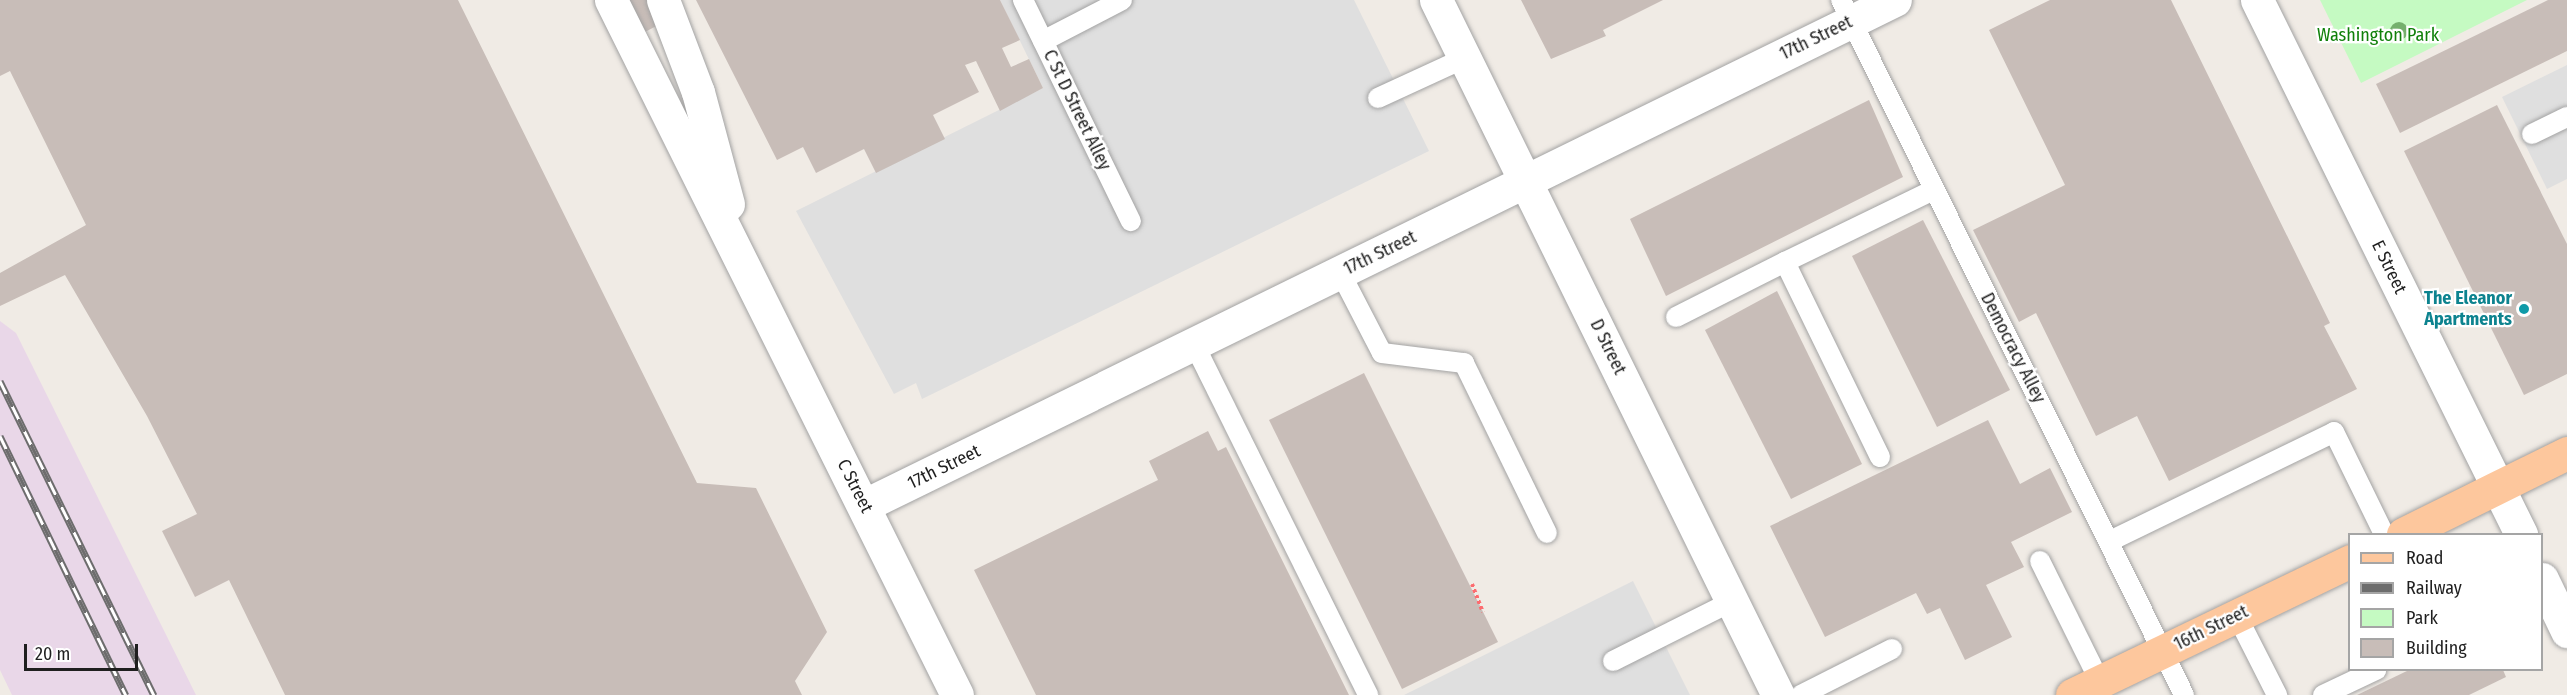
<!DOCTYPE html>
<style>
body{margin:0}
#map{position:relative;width:2567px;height:695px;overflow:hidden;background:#f0ebe5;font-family:"Fira Sans Condensed",sans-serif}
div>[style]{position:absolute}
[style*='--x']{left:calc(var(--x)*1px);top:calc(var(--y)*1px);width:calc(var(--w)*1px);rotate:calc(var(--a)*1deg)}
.industrial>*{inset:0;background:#e9d7e8}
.park>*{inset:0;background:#c5fac2}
.parking>*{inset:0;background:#dfdfdf}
.building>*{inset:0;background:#c8bdb8}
.path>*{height:4px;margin-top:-2px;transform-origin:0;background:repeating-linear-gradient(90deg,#fc6b6f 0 3px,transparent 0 6px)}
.roads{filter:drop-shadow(0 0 2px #a3a3a3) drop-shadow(0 0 2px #a3a3a3)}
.service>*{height:20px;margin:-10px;padding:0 10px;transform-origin:10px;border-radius:10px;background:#fff}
.minor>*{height:33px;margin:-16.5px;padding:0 16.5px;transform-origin:16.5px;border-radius:16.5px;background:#fff}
.tertiary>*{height:33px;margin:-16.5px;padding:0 16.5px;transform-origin:16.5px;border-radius:16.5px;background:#fff}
.primary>*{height:33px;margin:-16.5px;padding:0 16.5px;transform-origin:16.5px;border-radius:16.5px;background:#fdc79d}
.rail>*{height:7px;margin-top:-3.5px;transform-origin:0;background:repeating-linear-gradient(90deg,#fff 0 14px,#6d6d6d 0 28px);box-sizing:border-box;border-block:2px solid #6d6d6d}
.trees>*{width:18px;height:18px;margin:-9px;border-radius:50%;background:#75b06d}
.dots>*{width:16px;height:16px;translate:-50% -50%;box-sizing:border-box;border:3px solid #fff;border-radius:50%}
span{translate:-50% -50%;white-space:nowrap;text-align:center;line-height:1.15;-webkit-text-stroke:4.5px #fff;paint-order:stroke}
.park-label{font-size:18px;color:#10800a}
.street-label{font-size:18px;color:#1f1f1f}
.culture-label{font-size:18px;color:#0d838f;font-weight:700}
.right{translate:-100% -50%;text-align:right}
.legend{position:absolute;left:2348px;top:533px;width:195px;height:138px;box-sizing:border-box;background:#fff;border:2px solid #a5a5a5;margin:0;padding:8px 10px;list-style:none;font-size:18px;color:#1f1f1f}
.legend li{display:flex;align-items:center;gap:12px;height:30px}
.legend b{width:30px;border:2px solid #a5a5a5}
.scale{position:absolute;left:24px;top:644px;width:114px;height:27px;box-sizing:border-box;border:3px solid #1f1f1f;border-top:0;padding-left:8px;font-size:18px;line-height:21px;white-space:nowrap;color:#1f1f1f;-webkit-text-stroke:4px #fff;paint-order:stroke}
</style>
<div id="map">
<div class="industrial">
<div style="clip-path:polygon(0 321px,16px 333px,196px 695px,12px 695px,0 670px)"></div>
</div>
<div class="park">
<div style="clip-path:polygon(2320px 0,2527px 0,2361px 83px)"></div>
</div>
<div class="parking">
<div style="clip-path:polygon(1000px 0,1354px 0,1429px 151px,922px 399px,916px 383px,894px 394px,796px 211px,1043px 88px)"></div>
<div style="clip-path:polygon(2567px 65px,2567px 179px,2547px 189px,2502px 97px)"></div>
<div style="clip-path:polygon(1633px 581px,1690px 695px,1404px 695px)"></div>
</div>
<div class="building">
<div style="clip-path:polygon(0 0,458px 0,697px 483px,756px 488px,827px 632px,795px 681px,802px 695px,285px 695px,229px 580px,195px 597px,162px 531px,197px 514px,147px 416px,65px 275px,0 306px,0 273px,86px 225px,10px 71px,0 76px)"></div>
<div style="clip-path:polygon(629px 0,650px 0,662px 23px,645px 32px)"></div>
<div style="clip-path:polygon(696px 0,1000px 0,1020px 40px,1002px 48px,1011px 67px,1029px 59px,1043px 88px,1000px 111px,976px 61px,965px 65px,979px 92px,933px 115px,945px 139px,876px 173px,864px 149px,816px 173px,803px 147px,777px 160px)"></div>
<div style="clip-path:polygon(1521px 0,1663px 0,1603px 30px,1606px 36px,1551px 59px)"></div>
<div style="clip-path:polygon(2050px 0,2171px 0,2330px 323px,2324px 326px,2357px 389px,2169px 481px,2137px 416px,2096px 436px,2036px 313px,2019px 322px,1973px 230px,2065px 185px,1989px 30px)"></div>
<div style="clip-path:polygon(2548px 0,2567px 0,2567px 51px,2400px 133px,2376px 84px)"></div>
<div style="clip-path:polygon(1869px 100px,1903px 177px,1666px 296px,1630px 219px)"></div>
<div style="clip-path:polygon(2497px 105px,2567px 244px,2567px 374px,2524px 395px,2404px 151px)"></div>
<div style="clip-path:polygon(1923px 220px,2010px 390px,1937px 427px,1852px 256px)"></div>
<div style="clip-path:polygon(1777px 291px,1862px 464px,1791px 499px,1705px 330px)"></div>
<div style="clip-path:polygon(1364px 373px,1498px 642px,1402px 689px,1269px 420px)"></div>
<div style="clip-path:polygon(1988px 420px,2020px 484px,2050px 468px,2072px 512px,2011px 542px,2024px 567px,1986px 585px,2012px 637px,1965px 660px,1940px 608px,1927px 614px,1916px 593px,1825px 637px,1770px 526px)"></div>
<div style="clip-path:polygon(1208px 431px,1218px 451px,1226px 447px,1349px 695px,1036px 695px,974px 570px,1158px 480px,1149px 461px)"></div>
<div style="clip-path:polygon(2409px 670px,2503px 670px,2506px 677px,2469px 695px,2357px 695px)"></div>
</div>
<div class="path">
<div style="--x:1472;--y:584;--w:30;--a:69"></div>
</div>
<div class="roads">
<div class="service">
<div style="--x:1023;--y:0;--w:246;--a:64"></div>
<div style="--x:1841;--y:0;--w:775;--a:63.73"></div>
<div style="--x:1043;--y:41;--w:89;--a:-27.4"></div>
<div style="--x:1378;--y:98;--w:96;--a:-24.7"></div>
<div style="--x:2532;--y:134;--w:39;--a:-26"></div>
<div style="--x:1340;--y:272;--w:91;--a:62.6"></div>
<div style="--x:1382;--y:353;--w:83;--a:7"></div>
<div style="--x:1464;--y:363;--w:189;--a:64"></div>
<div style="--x:1676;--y:317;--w:122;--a:-26.8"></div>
<div style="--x:1194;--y:344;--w:392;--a:63.6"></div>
<div style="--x:1880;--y:457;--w:217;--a:-116"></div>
<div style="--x:1785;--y:262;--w:165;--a:-25.9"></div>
<div style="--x:2110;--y:541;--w:249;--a:-25.9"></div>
<div style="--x:2334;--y:432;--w:114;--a:63.9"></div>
<div style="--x:2040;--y:561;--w:135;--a:63.6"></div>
<div style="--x:2237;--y:616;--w:89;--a:63.1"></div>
<div style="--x:1613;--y:661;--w:132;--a:-26.6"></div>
<div style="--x:1801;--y:695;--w:102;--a:-26.8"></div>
<div style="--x:2323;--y:695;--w:59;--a:-25.3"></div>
</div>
<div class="minor">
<div style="--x:611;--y:0;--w:776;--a:63.53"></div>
<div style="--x:663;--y:0;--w:98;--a:69.2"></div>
<div style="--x:698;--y:92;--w:116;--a:75"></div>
<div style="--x:1436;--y:0;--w:775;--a:63.8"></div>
<div style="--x:865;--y:505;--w:1147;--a:-26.12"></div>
</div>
<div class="tertiary">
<div style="--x:2257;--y:0;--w:596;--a:63.69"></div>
<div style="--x:2542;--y:579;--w:58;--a:64.3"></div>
</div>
<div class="primary">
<div style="--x:2403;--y:534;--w:183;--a:-26.3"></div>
<div style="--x:2072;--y:695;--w:309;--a:-25.7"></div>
</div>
</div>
<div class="rail">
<div style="--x:0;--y:381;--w:350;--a:63.9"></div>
<div style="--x:0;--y:436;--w:288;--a:64.1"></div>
</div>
<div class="trees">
<div style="left:2399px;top:31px"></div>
</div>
<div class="dots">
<div style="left:2524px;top:309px;background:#0f9aa8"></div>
</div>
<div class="park-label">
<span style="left:2378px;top:35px">Washington Park</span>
</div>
<div class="street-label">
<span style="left:1816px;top:38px;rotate:-26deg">17th Street</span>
<span style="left:1077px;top:110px;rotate:64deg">C St D Street Alley</span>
<span style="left:1380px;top:253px;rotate:-26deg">17th Street</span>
<span style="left:2389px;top:267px;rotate:64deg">E Street</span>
<span style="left:1608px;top:347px;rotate:64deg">D Street</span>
<span style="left:2013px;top:348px;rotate:63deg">Democracy Alley</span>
<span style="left:944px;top:467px;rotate:-26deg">17th Street</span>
<span style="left:855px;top:486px;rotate:63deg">C Street</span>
<span style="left:2211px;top:628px;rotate:-26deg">16th Street</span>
</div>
<div class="culture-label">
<span class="right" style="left:2512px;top:309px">The Eleanor<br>Apartments</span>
</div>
<ul class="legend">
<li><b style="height:8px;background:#fdc79d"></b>Road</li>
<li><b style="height:8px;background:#6d6d6d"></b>Railway</li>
<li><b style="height:16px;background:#c5fac2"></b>Park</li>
<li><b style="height:16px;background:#c8bdb8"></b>Building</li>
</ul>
<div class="scale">20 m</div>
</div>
